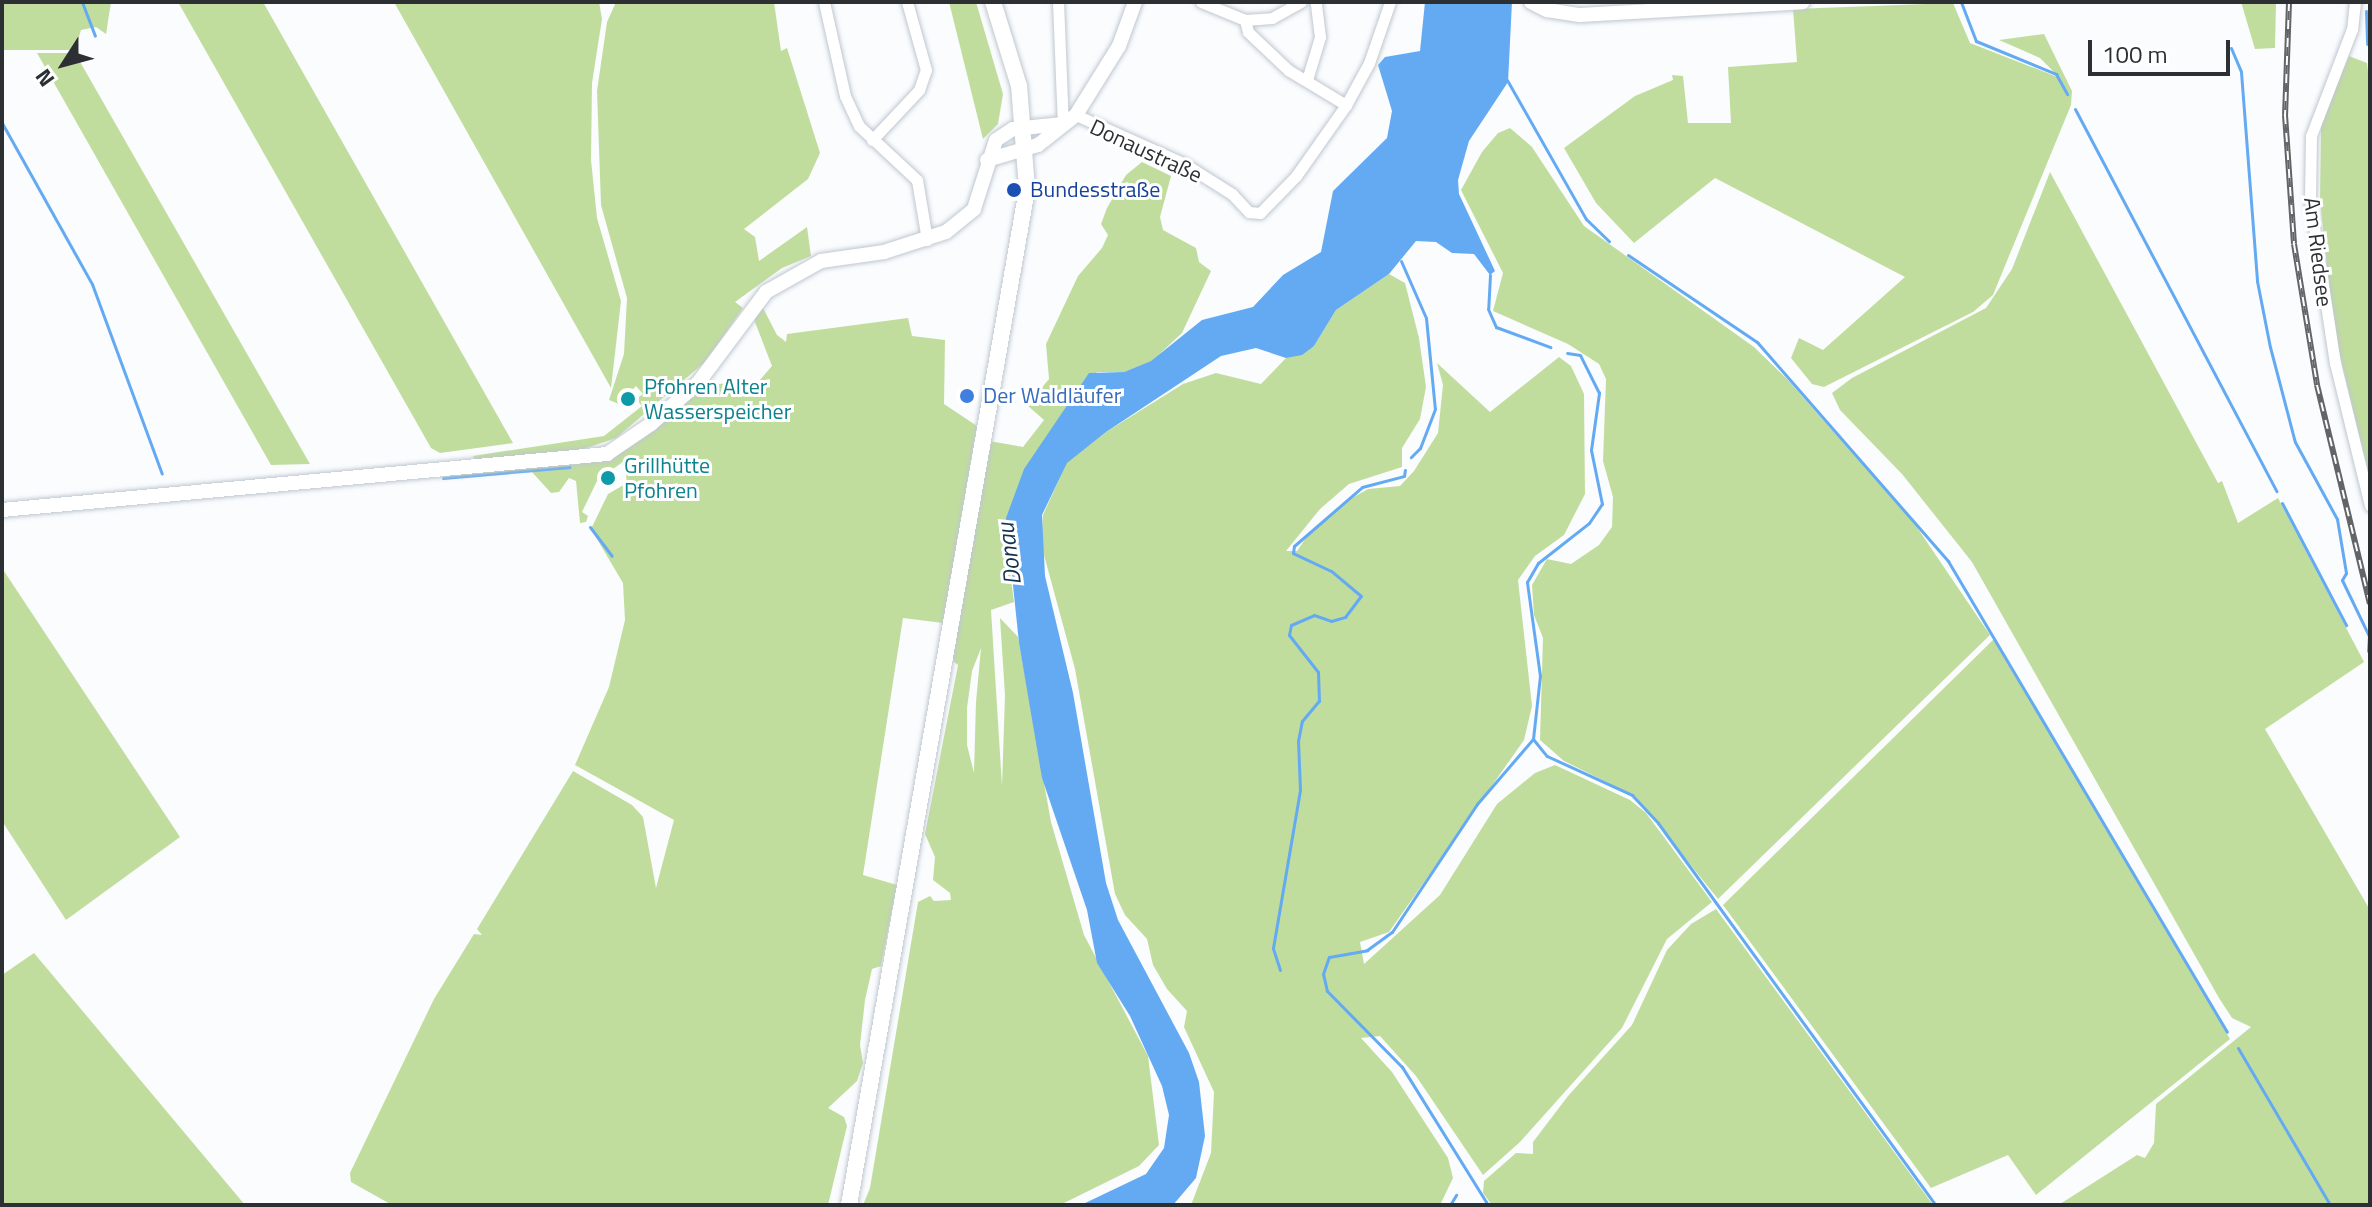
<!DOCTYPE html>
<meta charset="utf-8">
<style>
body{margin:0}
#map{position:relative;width:2372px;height:1207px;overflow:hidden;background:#fafcfe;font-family:"Titillium Web",sans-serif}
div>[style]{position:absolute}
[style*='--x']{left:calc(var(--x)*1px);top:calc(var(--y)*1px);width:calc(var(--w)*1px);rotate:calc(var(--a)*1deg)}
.green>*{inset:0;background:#c1dd9e}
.water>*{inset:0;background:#64aaf3}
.stream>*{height:3px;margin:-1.5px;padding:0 1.5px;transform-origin:1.5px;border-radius:1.5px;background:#64aaf3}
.roads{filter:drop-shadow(0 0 2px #bfc7d0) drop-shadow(0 0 2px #bfc7d0)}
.minor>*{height:11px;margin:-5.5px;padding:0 5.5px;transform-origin:5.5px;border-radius:5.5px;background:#fff}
.tertiary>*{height:14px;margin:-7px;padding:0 7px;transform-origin:7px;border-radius:7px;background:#fff}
.secondary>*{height:16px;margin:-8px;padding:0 8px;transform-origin:8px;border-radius:8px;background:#fff}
.rail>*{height:6px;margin-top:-3px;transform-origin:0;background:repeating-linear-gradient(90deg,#fff 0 9px,#626567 0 18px);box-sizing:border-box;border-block:2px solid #626567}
.dots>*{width:22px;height:22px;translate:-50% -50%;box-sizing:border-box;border:4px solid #fff;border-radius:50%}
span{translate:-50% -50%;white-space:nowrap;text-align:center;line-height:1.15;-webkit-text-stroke:6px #fff;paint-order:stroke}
.street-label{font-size:22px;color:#2d3033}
.transit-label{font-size:22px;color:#164399}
.left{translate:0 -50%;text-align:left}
.culture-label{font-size:22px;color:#0d838f}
.shop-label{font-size:22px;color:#366cbe}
.water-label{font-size:24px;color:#14314e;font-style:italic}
.frame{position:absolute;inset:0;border:4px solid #2d3033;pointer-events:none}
.north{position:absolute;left:24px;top:24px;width:80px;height:80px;-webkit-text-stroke:6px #fff;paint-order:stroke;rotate:234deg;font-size:22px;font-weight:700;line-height:32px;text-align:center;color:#2d3033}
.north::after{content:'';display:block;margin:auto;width:28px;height:36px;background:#2d3033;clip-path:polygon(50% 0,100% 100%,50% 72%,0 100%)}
.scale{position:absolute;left:2088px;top:40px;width:142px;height:36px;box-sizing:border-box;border:4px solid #2d3033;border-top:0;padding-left:10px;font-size:24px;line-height:28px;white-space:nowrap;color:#2d3033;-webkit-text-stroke:6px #fff;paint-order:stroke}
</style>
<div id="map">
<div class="green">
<div style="clip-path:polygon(2px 2px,111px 2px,106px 34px,96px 27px,81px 30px,75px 50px,2px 50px)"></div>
<div style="clip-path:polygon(178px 2px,263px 2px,513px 443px,440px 453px,431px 448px)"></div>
<div style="clip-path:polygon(394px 2px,599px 2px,602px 19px,592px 83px,591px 160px,597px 218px,621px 301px,611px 388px)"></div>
<div style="clip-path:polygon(616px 2px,774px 2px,781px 51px,787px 48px,820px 153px,808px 179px,744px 229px,755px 237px,759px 261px,807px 227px,811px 256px,782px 268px,735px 302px,743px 308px,705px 362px,616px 438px,566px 455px,475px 460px,473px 456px,604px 436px,642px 406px,636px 399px,643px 394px,636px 386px,619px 404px,609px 400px,624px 354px,627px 298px,601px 205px,597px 91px,607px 22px)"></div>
<div style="clip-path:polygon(949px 2px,976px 2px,1003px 94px,998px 124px,983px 139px)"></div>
<div style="clip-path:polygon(2241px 2px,2276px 2px,2275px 48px,2255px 49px)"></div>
<div style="clip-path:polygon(1953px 3px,1970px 43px,2060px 78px,2040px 58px,1999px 40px,2044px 34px,2072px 91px,2071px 105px,1993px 295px,1973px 312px,1824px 387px,1812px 384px,1791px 358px,1799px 338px,1823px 350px,1905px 277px,1715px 178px,1634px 243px,1596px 203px,1564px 148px,1635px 96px,1673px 80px,1672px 75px,1683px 76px,1688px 123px,1731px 123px,1728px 67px,1797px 62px,1793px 9px)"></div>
<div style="clip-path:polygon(37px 53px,75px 53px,310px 464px,271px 465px)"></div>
<div style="clip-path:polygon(2349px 56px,2367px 63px,2370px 89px,2370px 480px,2334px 330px,2320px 201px,2321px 123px)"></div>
<div style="clip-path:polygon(1510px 128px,1532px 147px,1584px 226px,1754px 347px,1787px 379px,1914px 523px,1990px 635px,1718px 899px,1635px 796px,1564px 761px,1540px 740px,1543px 638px,1534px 615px,1532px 585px,1547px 559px,1571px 564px,1599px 545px,1612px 527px,1613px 497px,1603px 461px,1606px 379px,1599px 364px,1568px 344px,1493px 311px,1503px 273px,1461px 190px,1482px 152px,1498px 133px)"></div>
<div style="clip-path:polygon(evenodd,1142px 162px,1171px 176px,1160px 217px,1163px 230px,1196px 248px,1199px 262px,1211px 271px,1182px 333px,1152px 361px,1124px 372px,1097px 372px,1075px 390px,1006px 542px,1014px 602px,991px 610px,1002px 786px,1005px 695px,1000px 618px,1018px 637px,1051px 822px,1084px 935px,1148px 1056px,1159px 1145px,1139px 1166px,1060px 1205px,863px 1205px,870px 1188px,918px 902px,930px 896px,934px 901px,951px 900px,950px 893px,933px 880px,935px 857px,925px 834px,958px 665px,952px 660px,989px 441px,1023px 447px,1044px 420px,1027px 405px,1049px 379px,1046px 344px,1078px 276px,1102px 248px,1108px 235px,1101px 224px,1107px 208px,1126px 175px,1142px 162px,981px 648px,976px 702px,974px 773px,967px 745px,967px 708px,972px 671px,981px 648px)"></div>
<div style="clip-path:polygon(2050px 172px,2218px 483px,2222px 481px,2238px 523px,2278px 498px,2364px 662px,2265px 729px,2370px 910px,2370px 1205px,2046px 1205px,2060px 1204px,2137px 1155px,2145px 1158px,2154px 1143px,2156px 1104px,2251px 1027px,2232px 1018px,2219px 998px,1972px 562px,1902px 474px,1840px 410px,1832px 393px,1852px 378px,1986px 308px,2012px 269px)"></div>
<div style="clip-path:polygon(1389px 274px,1405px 283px,1419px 338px,1426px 387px,1420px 419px,1402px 448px,1402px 467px,1349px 484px,1320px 509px,1286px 551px,1297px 551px,1308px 535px,1352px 498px,1368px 489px,1400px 486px,1414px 471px,1438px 433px,1443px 385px,1437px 363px,1490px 412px,1559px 357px,1571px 366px,1584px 394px,1585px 494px,1564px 535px,1535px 556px,1518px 580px,1532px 706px,1524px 740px,1389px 932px,1360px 942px,1364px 964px,1440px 895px,1497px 804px,1535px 773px,1555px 765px,1630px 800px,1646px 813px,1712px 902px,1667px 939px,1622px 1028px,1520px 1142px,1483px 1175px,1416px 1076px,1380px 1036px,1361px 1038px,1392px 1072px,1448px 1158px,1453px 1178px,1440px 1205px,1191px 1205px,1211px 1153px,1214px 1092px,1184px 1027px,1187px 1011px,1167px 989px,1153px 965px,1147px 939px,1125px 915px,1115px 894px,1075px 669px,1041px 544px,1043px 515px,1067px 462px,1106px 432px,1183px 384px,1216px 373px,1261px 384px,1286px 358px,1314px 346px,1336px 310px)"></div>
<div style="clip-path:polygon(762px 306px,777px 335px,786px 342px,787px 334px,908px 318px,912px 336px,945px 340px,944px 404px,977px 426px,943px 623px,903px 618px,863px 875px,897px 885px,881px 966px,872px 969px,865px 1000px,860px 1045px,863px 1063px,857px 1081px,828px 1108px,844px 1117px,847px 1126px,828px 1205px,392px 1205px,351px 1182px,350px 1173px,434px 999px,474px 934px,482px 935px,477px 929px,573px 771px,632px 805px,643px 817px,656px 888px,674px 820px,575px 765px,609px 687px,625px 620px,623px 583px,591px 529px,608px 494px,627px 483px,624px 461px,597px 481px,582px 512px,588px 516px,586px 522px,580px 523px,576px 481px,569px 478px,559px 492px,551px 493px,532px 472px,443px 478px,449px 473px,580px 464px,607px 457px,705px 379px,718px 384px,759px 381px,772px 366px,753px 317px)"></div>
<div style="clip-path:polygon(2px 568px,180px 837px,66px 920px,2px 821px)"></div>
<div style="clip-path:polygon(1994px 639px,2230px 1039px,2036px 1195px,2008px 1155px,1931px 1188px,1723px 905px)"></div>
<div style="clip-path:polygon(1716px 909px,1933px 1205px,1492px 1205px,1483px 1193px,1484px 1181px,1516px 1153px,1533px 1154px,1533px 1142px,1568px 1096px,1632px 1025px,1667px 950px,1691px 924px)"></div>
<div style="clip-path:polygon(34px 953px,245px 1205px,2px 1205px,2px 975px)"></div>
</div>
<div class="water">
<div style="clip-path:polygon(1425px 2px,1512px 2px,1508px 82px,1469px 141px,1458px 180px,1459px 194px,1495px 271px,1490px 275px,1474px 254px,1452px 253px,1436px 242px,1416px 241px,1389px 274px,1336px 310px,1314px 346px,1302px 355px,1286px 358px,1256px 348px,1221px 356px,1106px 432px,1067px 463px,1042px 515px,1045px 576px,1073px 693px,1106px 883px,1118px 920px,1189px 1053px,1199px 1082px,1205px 1136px,1196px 1178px,1173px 1205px,1081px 1205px,1146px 1174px,1164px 1148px,1169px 1115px,1162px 1086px,1130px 1016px,1097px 963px,1087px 910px,1042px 778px,1019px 643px,1006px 518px,1024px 469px,1089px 373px,1124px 372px,1151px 361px,1202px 320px,1253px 307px,1283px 275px,1321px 252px,1333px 191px,1387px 138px,1392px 111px,1378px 65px,1385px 57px,1420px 51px)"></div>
</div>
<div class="stream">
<div style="--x:82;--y:2;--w:36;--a:69"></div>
<div style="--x:1961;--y:2;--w:42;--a:69"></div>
<div style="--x:1976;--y:41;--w:87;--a:22.4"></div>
<div style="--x:2056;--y:74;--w:23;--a:61"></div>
<div style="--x:2366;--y:11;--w:33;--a:88"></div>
<div style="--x:2231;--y:48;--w:26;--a:67"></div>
<div style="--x:2241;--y:72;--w:210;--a:85.6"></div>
<div style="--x:2257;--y:281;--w:67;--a:78.9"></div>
<div style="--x:2270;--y:347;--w:98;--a:75.3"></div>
<div style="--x:2295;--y:442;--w:88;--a:61.4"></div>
<div style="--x:2337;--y:519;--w:55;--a:80.5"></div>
<div style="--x:2346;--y:573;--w:8;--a:120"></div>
<div style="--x:2342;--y:580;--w:62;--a:64.3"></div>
<div style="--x:2369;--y:636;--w:15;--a:94"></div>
<div style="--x:1507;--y:80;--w:160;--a:60.4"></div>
<div style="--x:1586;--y:219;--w:32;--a:44"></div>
<div style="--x:2075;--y:109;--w:432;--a:62.2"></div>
<div style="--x:2;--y:123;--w:184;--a:60.8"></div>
<div style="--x:92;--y:284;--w:202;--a:69.8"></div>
<div style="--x:1628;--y:255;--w:156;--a:34"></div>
<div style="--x:1757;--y:342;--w:291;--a:48.9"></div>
<div style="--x:1948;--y:561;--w:547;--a:59.36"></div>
<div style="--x:1401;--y:261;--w:62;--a:66.3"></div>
<div style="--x:1426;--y:318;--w:91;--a:84.4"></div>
<div style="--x:1435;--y:409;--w:42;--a:111"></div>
<div style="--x:1420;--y:448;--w:13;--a:135"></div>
<div style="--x:1490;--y:275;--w:34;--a:93"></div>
<div style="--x:1488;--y:309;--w:20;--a:66"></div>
<div style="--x:1496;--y:327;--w:58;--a:20.3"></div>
<div style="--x:443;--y:478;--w:127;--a:-5"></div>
<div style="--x:2282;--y:503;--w:138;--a:62.3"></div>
<div style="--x:590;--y:527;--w:36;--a:53"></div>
<div style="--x:1533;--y:739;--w:22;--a:51"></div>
<div style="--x:1547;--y:756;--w:94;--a:24.6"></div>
<div style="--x:1632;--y:795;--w:38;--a:47"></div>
<div style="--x:1658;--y:823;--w:472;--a:54"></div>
<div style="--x:1280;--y:970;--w:23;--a:-108"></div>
<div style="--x:1273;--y:948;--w:160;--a:-80.3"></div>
<div style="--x:1300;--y:790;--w:49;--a:-92.3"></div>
<div style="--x:1298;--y:741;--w:20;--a:-79"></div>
<div style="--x:1302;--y:721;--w:26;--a:-50"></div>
<div style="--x:1319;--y:701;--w:29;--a:-92"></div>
<div style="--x:1318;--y:672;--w:47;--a:-128.1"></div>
<div style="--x:1289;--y:635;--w:10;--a:-79"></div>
<div style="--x:1291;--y:625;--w:25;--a:-23"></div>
<div style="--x:1314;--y:615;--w:18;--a:19"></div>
<div style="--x:1331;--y:621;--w:15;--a:-16"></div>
<div style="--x:1345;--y:617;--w:26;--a:-53"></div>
<div style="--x:1361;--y:596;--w:39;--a:-140"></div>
<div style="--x:1331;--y:571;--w:42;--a:-154.7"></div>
<div style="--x:1293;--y:553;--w:7;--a:-82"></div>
<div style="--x:1294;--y:546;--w:90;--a:-40.9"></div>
<div style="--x:1362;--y:487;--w:43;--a:-14.7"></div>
<div style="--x:1404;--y:476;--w:6;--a:-81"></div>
<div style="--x:2238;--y:1048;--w:182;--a:59.6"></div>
<div style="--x:1450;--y:1205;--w:12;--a:-59"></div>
<div style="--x:1488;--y:1205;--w:163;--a:-121.9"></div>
<div style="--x:1402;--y:1067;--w:107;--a:-134.6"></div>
<div style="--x:1327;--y:991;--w:17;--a:-103"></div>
<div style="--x:1323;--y:974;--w:18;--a:-71"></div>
<div style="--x:1329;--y:957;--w:39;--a:-10"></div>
<div style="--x:1367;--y:950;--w:31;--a:-36"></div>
<div style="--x:1392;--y:932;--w:154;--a:-56.4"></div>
<div style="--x:1477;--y:804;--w:86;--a:-49.3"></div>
<div style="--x:1533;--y:739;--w:63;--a:-83.7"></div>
<div style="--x:1540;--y:676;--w:95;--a:-97.9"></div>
<div style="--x:1527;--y:582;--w:22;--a:-60"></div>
<div style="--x:1538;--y:563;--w:65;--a:-38.1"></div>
<div style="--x:1589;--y:523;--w:23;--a:-56"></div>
<div style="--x:1602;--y:504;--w:55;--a:-101.5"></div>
<div style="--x:1591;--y:450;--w:58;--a:-82"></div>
<div style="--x:1599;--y:393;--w:42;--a:-116.6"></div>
<div style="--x:1580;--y:355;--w:13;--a:-171"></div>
</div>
<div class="roads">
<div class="minor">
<div style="--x:824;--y:2;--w:96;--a:77.4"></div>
<div style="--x:845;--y:96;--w:33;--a:65"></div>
<div style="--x:859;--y:126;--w:79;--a:43"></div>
<div style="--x:917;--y:180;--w:61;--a:80.5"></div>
<div style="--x:1058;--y:2;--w:122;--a:87.7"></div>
<div style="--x:1201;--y:2;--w:48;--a:22.2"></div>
<div style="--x:1245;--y:20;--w:27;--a:-4"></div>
<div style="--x:1272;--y:18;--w:33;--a:-29"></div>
<div style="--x:2355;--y:2;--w:27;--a:96"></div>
<div style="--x:2352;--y:29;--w:115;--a:111"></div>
<div style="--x:2311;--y:136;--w:64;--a:90.9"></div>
<div style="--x:2310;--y:200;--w:165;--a:81.3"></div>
<div style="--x:2335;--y:363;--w:147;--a:76.2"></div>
<div style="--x:1245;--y:20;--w:12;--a:76"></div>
<div style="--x:1248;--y:32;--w:55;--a:43.5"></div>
<div style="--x:1288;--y:70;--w:68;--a:31.1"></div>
<div style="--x:1307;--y:80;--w:45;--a:-73.2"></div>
<div style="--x:1320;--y:37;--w:35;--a:-97"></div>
<div style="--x:1076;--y:115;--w:117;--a:24.2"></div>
<div style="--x:1183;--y:163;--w:58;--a:32.3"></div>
<div style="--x:1232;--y:194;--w:25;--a:47"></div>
<div style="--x:1249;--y:212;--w:11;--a:5"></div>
<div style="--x:1260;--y:213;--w:52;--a:-45.8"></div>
<div style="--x:1296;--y:176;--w:87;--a:-54.8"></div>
<div style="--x:1346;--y:105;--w:48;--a:-61.3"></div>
<div style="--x:1369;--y:63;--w:65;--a:-71"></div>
<div style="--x:872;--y:140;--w:69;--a:-46.8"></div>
<div style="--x:919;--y:90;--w:21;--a:-71"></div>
<div style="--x:926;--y:70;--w:71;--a:-105.6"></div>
</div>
<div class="tertiary">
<div style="--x:1531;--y:2;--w:18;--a:27"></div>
<div style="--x:1547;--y:10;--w:33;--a:9"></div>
<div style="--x:1580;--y:15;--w:223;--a:-3.3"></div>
<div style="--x:987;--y:160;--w:53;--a:-16.4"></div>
<div style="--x:1038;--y:145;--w:48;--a:-38.3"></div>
<div style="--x:1076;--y:115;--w:81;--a:-58.1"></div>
<div style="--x:1119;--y:46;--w:47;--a:-70"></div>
<div style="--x:2;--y:510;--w:608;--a:-5.29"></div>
<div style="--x:607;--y:454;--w:53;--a:-34.3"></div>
<div style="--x:651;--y:424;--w:62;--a:-41.1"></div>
<div style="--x:698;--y:383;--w:114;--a:-53.2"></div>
<div style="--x:766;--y:292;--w:63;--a:-29.4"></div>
<div style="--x:821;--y:261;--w:64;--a:-8.1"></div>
<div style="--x:884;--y:252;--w:65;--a:-17.9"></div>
<div style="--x:946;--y:232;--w:36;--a:-39"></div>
<div style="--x:974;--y:209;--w:72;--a:-72.3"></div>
<div style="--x:996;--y:140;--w:20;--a:-33"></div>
<div style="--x:1013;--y:129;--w:50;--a:-5.7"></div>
</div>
<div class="secondary">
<div style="--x:849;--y:1205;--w:1031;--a:-80.06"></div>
<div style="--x:1027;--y:189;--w:103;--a:-94.4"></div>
<div style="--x:1019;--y:86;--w:88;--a:-107.2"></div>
</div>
</div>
<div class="rail">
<div style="--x:2289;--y:2;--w:113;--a:92"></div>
<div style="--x:2285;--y:115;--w:129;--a:86"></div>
<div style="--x:2294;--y:244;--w:143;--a:80.7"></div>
<div style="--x:2317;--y:385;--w:225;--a:76.4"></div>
</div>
<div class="dots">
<div style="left:1014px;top:190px;background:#1a4fb4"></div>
<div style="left:967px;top:396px;background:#3f7fe0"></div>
<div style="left:628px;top:399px;background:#0f9aa8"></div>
<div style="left:608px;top:478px;background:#0f9aa8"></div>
</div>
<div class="street-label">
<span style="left:1146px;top:151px;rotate:25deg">Donaustraße</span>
<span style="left:2318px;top:252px;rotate:83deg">Am Riedsee</span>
</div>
<div class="transit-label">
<span class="left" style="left:1030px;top:190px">Bundesstraße</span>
</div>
<div class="culture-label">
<span class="left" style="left:644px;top:399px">Pfohren Alter<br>Wasserspeicher</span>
<span class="left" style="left:624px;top:478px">Grillhütte<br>Pfohren</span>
</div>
<div class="shop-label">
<span class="left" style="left:983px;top:396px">Der Waldläufer</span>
</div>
<div class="water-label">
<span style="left:1009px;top:554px;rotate:-97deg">Donau</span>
</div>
<div class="frame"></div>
<div class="north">N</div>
<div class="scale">100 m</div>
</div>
